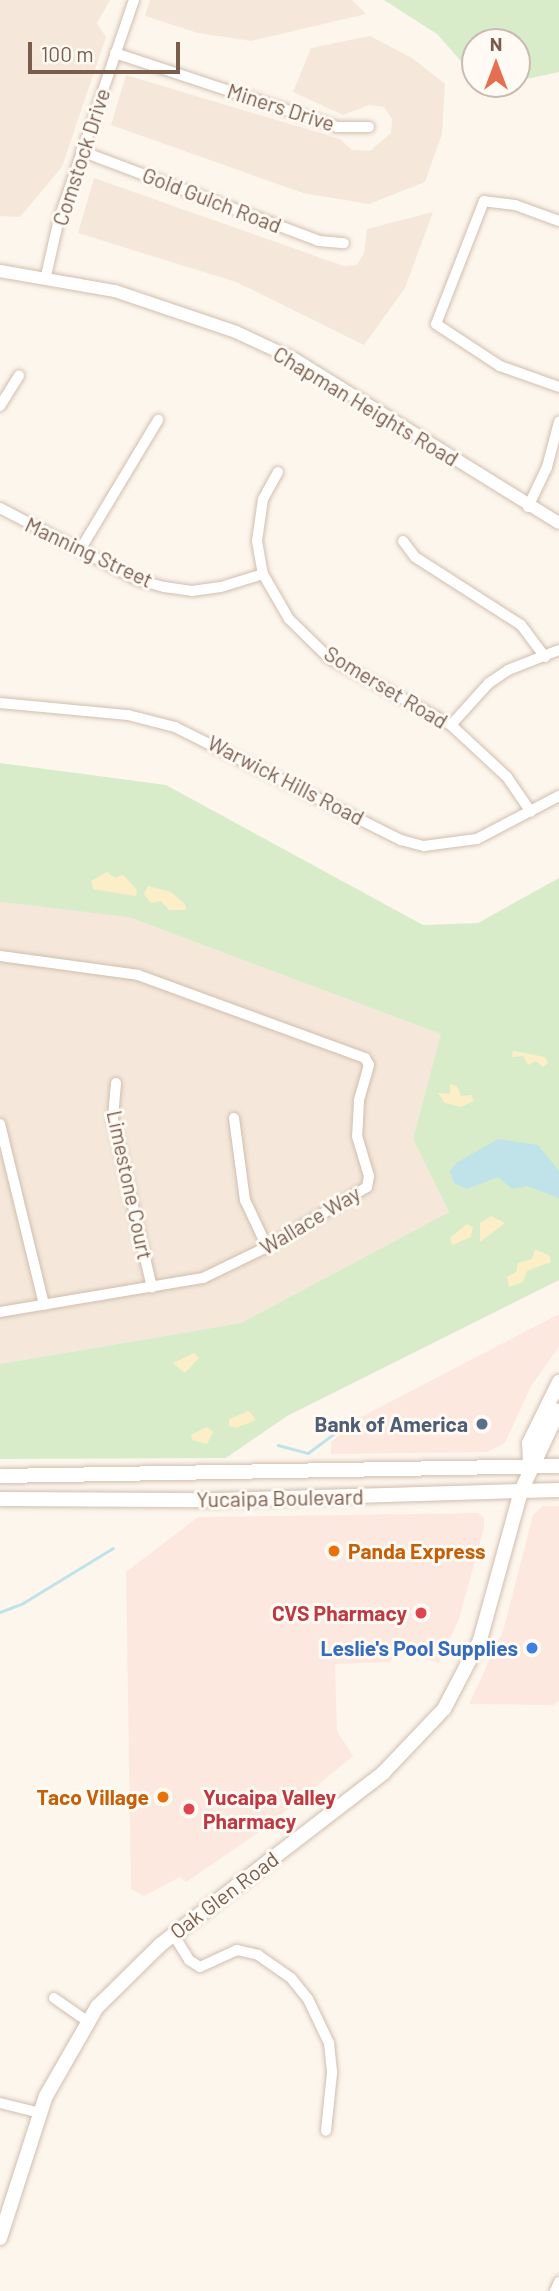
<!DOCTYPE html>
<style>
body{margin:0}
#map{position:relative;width:559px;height:2291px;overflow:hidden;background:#fdf6ec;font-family:Barlow,sans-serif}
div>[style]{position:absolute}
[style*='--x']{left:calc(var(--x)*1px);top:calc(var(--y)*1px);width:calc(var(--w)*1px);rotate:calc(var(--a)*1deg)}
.residential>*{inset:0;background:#f5e8da}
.commercial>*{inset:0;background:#fde8e0}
.green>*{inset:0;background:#d8ecc9}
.sand>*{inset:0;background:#fcefc7}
.water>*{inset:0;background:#bfe3e8}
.stream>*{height:2.5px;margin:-1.25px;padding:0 1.25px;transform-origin:1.25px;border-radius:1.25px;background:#bfe3e8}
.roads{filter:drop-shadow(0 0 2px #d1beb0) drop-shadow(0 0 2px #d1beb0)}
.minor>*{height:10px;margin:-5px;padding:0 5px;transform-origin:5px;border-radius:5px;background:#fff}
.tertiary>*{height:12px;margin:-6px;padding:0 6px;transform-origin:6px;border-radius:6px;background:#fff}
.secondary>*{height:14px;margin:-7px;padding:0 7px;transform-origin:7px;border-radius:7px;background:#fff}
.dots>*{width:19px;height:19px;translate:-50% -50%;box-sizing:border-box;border:4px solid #fffaf3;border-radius:50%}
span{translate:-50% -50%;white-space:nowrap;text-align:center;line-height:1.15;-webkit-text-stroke:6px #fffaf3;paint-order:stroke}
.street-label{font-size:21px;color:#7a5c4d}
.service-label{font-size:21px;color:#4e5e75;font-weight:700}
.right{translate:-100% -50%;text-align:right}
.food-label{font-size:21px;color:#c56008;font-weight:700}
.left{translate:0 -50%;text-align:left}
.health-label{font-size:21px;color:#be3a42;font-weight:700}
.shop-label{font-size:21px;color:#366cbe;font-weight:700}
.north{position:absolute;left:461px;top:28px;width:70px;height:70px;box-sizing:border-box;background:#fffaf3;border:2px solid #cabbb1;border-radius:50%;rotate:0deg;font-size:19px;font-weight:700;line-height:28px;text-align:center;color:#7a5c4d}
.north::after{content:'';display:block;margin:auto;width:24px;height:32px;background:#e76f51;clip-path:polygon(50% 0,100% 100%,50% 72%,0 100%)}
.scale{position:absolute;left:28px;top:42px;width:152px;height:32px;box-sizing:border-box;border:4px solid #7a5c4d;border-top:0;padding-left:9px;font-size:21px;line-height:24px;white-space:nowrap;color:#7a5c4d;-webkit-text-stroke:5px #fffaf3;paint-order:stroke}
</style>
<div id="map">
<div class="residential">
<div style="clip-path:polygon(0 0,110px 0,97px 23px,106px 37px,62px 167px,20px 217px,0 216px)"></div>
<div style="clip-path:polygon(150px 0,352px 0,366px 14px,251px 41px,198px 33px,145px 16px)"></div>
<div style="clip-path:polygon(370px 36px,412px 58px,445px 84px,442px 134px,425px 182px,369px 204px,303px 193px,111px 125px,126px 75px,340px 139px,352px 150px,370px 151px,391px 133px,392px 119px,384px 107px,369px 105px,343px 115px,293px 92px,311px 48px)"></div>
<div style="clip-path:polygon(94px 178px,344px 266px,357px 265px,364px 253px,367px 229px,433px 212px,405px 288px,364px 345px,236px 282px,78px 233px)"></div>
<div style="clip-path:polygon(0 902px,128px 916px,442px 1034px,413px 1139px,449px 1212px,241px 1323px,0 1364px)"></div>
</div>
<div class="commercial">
<div style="clip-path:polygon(559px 1314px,559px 1347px,531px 1386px,505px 1443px,487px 1452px,331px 1454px,331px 1442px,361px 1417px)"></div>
<div style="clip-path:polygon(543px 1506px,559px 1506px,559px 1701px,553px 1705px,469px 1704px,503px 1631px,533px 1515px)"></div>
<div style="clip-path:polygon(478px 1513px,484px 1518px,484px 1528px,459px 1619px,439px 1663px,395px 1649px,391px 1662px,335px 1664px,337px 1731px,353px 1756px,265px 1828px,186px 1882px,180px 1877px,144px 1896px,131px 1889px,126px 1572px,198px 1517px)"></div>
</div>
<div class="green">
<div style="clip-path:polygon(384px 0,559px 0,559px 72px,517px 81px,517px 42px,475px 42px,475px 84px,505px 84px,481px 91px,471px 81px,460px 60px,437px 34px)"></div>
<div style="clip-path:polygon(0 763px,166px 785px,423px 925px,478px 923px,559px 878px,559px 1280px,287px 1416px,226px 1458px,0 1459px,0 1364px,241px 1323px,449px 1212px,413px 1139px,441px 1034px,129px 917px,0 902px)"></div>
</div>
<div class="sand">
<div style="clip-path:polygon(107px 872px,115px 878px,123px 875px,137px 890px,136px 896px,93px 889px,91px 881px)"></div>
<div style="clip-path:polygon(148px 886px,171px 892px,185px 904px,186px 910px,169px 910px,161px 901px,151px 903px,144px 894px)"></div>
<div style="clip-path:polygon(513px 1051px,545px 1057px,548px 1063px,543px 1067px,536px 1061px,528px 1065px,523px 1056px,512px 1057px)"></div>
<div style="clip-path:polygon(450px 1084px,457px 1086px,461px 1096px,472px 1095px,473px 1101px,461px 1107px,445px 1103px,438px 1093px,450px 1094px)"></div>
<div style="clip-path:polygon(491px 1216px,505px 1223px,480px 1242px,480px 1223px)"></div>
<div style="clip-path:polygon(467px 1224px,473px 1227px,471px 1237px,452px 1245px,450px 1238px)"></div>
<div style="clip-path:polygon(535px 1249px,550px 1256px,551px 1262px,527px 1271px,523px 1282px,509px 1287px,507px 1277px,516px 1272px,518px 1263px,532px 1259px)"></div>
<div style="clip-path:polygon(194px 1353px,199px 1358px,185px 1373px,173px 1363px)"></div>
<div style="clip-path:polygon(249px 1411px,256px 1420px,236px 1428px,229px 1426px,229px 1419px)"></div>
<div style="clip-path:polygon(207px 1427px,213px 1432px,207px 1444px,192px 1440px,191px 1435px)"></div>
</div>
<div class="water">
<div style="clip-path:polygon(498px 1139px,538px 1145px,559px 1171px,559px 1198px,527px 1186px,512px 1189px,498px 1177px,467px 1189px,454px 1183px,450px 1171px,456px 1163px)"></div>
</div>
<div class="stream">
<div style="--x:278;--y:1445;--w:31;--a:15"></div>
<div style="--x:308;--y:1453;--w:59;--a:-36.7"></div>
<div style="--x:0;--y:1612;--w:25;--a:-21"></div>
<div style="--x:23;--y:1603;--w:105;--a:-31.4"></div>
</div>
<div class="roads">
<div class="minor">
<div style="--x:115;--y:53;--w:234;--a:18.4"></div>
<div style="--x:337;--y:127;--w:32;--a:0"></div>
<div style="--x:81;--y:151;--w:254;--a:20.7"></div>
<div style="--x:319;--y:241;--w:25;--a:5"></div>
<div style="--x:559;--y:221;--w:47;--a:-160"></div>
<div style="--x:515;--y:205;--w:31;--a:-173"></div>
<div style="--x:484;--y:201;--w:132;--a:111.3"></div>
<div style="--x:436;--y:324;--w:77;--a:33.3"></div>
<div style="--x:500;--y:366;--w:63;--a:19.6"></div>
<div style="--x:46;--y:276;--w:58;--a:-77.2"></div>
<div style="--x:59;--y:219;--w:231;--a:-71.1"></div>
<div style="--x:0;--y:406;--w:36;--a:-58"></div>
<div style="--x:278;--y:472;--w:31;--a:119"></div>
<div style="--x:263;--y:499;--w:42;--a:98.1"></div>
<div style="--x:257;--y:541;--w:34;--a:80"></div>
<div style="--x:263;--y:574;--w:52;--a:60"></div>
<div style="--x:289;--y:619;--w:56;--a:44.3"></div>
<div style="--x:329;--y:658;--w:139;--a:28.8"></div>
<div style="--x:451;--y:725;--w:76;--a:42.9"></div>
<div style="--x:507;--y:777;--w:42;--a:55.6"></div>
<div style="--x:528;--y:507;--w:44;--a:-64.6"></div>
<div style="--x:547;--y:467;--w:47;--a:-75.1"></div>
<div style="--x:0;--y:508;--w:156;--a:27.6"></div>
<div style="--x:138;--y:580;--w:27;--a:15"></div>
<div style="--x:164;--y:587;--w:28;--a:8"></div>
<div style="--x:192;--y:591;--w:29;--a:-8"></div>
<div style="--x:221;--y:587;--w:44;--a:-17.2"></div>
<div style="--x:403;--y:541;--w:20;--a:53"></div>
<div style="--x:415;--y:557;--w:126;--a:32.7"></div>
<div style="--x:521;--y:625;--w:40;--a:53"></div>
<div style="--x:80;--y:550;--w:152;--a:-59"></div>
<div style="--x:0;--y:703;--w:129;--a:5.4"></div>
<div style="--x:128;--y:715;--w:49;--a:14.3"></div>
<div style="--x:175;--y:727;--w:253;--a:26.6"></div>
<div style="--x:401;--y:840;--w:24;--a:15"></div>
<div style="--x:424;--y:846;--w:53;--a:-7.5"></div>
<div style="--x:477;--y:839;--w:93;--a:-27.7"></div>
<div style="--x:451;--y:725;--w:57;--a:-47.9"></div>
<div style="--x:489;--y:683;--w:23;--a:-34"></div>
<div style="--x:508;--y:670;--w:55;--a:-21.4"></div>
<div style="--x:0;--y:956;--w:139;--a:7.8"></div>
<div style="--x:138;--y:975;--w:242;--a:20.1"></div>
<div style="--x:365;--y:1058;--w:8;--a:60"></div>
<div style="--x:369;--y:1065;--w:37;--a:106"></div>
<div style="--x:359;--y:1101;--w:35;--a:93"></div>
<div style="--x:357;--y:1136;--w:42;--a:73.3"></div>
<div style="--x:369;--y:1176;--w:11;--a:100"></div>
<div style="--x:367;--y:1187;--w:117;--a:149"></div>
<div style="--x:267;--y:1247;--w:71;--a:154.2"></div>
<div style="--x:203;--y:1278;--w:206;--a:170.5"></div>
<div style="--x:116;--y:1083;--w:36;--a:95"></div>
<div style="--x:113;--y:1119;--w:173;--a:77"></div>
<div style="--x:234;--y:1118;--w:83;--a:82.4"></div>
<div style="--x:245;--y:1200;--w:52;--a:64.9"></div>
<div style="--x:0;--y:1124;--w:186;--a:76.3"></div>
<div style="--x:173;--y:1934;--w:31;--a:58"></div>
<div style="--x:189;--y:1960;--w:13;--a:32"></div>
<div style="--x:200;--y:1967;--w:41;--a:-24.7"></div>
<div style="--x:237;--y:1950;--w:22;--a:13"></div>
<div style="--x:258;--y:1955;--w:40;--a:34.9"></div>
<div style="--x:291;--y:1978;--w:27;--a:51"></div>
<div style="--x:308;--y:1999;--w:49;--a:64.5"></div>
<div style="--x:329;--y:2043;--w:30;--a:84"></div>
<div style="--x:332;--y:2073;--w:58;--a:95.9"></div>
<div style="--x:54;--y:1998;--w:40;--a:34.9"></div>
<div style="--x:0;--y:2103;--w:41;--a:14"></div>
<div style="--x:555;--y:2291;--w:10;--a:-66"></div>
</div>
<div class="tertiary">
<div style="--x:0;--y:271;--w:117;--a:9.9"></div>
<div style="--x:115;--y:291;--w:128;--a:18.7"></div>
<div style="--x:236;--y:332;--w:66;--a:25"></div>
<div style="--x:296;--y:360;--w:309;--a:31.8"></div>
</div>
<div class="secondary">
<div style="--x:530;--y:1466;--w:23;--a:-92"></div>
<div style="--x:529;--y:1443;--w:68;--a:-63.8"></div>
<div style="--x:0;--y:1476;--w:559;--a:-1.02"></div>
<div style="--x:0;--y:1499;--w:219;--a:0.3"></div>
<div style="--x:219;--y:1500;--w:340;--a:-1.7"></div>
<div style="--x:0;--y:2238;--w:149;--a:-72.1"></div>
<div style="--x:46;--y:2096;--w:103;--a:-60.2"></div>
<div style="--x:97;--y:2007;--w:88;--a:-44.5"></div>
<div style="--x:160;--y:1945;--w:282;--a:-37.6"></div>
<div style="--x:383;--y:1773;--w:88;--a:-46.4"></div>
<div style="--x:444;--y:1709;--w:78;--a:-62.4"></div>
<div style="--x:480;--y:1640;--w:155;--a:-74.6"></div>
<div style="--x:521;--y:1491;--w:89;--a:-64.9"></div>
</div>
</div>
<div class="dots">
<div style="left:482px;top:1424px;background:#5c6f8a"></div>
<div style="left:334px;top:1551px;background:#e8710a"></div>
<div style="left:421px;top:1613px;background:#e0444e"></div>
<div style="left:532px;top:1648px;background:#3f7fe0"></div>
<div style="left:163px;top:1797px;background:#e8710a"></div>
<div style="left:189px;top:1809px;background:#e0444e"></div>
</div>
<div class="street-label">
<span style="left:281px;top:107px;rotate:18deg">Miners Drive</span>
<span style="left:81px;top:157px;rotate:-72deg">Comstock Drive</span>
<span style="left:212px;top:200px;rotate:21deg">Gold Gulch Road</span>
<span style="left:366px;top:406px;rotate:31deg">Chapman Heights Road</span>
<span style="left:89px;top:552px;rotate:25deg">Manning Street</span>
<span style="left:386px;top:687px;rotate:31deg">Somerset Road</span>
<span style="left:286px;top:780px;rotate:27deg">Warwick Hills Road</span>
<span style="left:130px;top:1185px;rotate:78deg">Limestone Court</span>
<span style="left:310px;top:1220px;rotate:-31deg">Wallace Way</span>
<span style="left:280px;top:1498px;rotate:-1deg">Yucaipa Boulevard</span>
<span style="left:224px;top:1895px;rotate:-37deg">Oak Glen Road</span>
</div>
<div class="service-label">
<span class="right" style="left:468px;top:1424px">Bank of America</span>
</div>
<div class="food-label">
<span class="left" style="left:348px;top:1551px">Panda Express</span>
<span class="right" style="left:149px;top:1797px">Taco Village</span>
</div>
<div class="health-label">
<span class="right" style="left:407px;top:1613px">CVS Pharmacy</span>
<span class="left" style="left:203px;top:1809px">Yucaipa Valley<br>Pharmacy</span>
</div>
<div class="shop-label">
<span class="right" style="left:518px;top:1648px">Leslie's Pool Supplies</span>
</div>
<div class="north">N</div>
<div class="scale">100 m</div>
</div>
